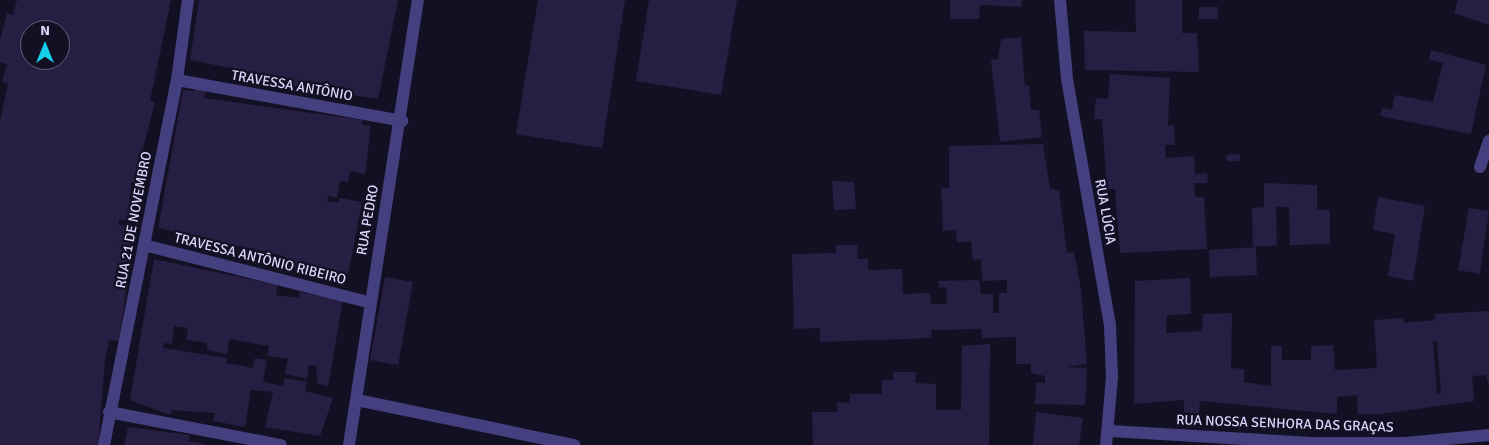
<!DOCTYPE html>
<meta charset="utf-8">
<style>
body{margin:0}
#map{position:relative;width:1489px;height:445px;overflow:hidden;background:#141023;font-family:Signika,sans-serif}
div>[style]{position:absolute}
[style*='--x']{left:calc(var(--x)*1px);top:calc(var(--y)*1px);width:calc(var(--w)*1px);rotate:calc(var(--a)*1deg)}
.building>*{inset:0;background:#271e43}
.minor>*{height:12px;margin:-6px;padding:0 6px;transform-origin:6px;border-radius:6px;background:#443f7f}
span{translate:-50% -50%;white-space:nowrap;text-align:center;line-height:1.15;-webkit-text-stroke:4.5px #141023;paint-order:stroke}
.street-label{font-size:14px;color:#dcd6fc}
.north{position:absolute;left:20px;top:20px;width:50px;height:50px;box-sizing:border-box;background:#141023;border:1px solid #645f7a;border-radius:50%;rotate:0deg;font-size:14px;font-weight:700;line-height:20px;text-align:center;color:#dcd6fc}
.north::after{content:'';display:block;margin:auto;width:18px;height:22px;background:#13cfeb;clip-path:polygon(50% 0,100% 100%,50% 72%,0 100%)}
</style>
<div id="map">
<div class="building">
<div style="clip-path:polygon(evenodd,17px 0,171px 0,150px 101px,155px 102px,134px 183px,131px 182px,128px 221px,119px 219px,119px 225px,134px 226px,132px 251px,119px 341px,109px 340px,105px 362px,98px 445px,0 445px,0 121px,8px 84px,2px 82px,7px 64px,0 62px,0 40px,7px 13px,13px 15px,17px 0,30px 30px,60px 30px,60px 60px,30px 60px,30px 30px)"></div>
<div style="clip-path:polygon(199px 0,398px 0,378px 99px,293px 86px,294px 81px,190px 60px)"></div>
<div style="clip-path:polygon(538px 0,625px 0,602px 148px,516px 134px)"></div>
<div style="clip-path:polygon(649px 0,737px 0,721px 95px,636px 81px)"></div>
<div style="clip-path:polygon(950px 0,1022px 0,1021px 7px,980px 5px,979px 19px,950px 19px)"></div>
<div style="clip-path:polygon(1135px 0,1182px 0,1182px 33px,1197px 33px,1199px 72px,1085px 70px,1084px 31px,1136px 32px)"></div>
<div style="clip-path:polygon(1458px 0,1489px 0,1489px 25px,1454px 13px)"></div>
<div style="clip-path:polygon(1199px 7px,1218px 7px,1217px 19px,1199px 19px)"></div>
<div style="clip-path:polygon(1021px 37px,1025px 86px,1029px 86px,1031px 110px,1039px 110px,1042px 137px,1000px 142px,991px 60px,998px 59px,1001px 39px)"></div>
<div style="clip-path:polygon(1431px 50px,1486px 65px,1471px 134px,1380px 116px,1382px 108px,1392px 110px,1395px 95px,1433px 102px,1443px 63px,1429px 60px)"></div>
<div style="clip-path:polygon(1110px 74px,1170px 78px,1168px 126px,1174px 125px,1175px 145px,1165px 145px,1166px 158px,1194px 156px,1195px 174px,1207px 173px,1208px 183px,1194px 183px,1195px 197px,1204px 197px,1207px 249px,1120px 253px,1115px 189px,1107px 189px,1102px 119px,1094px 119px,1096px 98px,1108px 99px)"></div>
<div style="clip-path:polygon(194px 85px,206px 87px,204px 98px,363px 120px,362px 125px,371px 126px,365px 174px,350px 171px,348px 182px,340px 181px,337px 198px,328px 196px,327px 201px,339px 203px,339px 198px,362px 202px,348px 275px,325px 270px,324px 276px,281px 267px,284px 256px,158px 228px,183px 90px,194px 91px)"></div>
<div style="clip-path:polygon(1043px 144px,1050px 189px,1059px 190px,1067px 253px,1074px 252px,1081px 290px,1087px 364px,1065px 367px,1087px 368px,1085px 405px,1035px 404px,1036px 383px,1045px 383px,1045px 376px,1031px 373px,1031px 364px,1016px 364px,1016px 337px,982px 338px,981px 329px,931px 330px,932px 338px,820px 342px,820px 328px,794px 329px,792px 254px,836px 253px,836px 245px,857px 245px,858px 259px,868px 259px,868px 270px,902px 269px,903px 294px,930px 293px,931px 304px,947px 304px,946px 287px,939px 288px,938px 281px,979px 280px,981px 294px,993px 294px,993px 313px,999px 313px,999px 293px,1007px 293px,1007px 280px,982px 281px,981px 259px,973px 260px,971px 241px,957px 243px,956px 230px,943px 231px,941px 187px,949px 188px,949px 146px)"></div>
<div style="clip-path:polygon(1240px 154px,1240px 161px,1227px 161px,1226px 155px)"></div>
<div style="clip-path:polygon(832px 181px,854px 182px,856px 209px,834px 210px)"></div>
<div style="clip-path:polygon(1264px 183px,1317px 185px,1317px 209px,1330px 211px,1330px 244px,1290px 245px,1289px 207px,1276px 207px,1277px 245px,1253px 247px,1252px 208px,1264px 207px)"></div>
<div style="clip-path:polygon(1378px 197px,1425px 206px,1413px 281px,1388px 276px,1395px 234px,1373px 230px)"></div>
<div style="clip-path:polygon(1469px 208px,1489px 211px,1480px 274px,1458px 270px)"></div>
<div style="clip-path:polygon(1256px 247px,1257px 275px,1210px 277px,1209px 250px)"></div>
<div style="clip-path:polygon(154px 259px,278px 285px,276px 295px,299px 298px,299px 292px,343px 300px,328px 386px,318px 384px,316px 366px,309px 365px,307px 379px,285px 374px,288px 359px,267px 356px,269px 346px,229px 339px,227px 354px,207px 350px,207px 343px,186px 340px,188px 328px,174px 326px,172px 344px,164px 343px,163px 348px,227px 358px,226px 363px,253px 368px,255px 358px,267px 360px,263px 382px,283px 386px,285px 378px,307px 382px,305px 391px,333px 398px,320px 436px,265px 427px,273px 392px,251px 390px,245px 427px,213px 421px,215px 413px,172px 410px,170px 415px,130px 400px)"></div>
<div style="clip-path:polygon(385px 277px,413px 282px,398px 365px,370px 360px)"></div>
<div style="clip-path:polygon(evenodd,1190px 278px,1191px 314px,1167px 315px,1166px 333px,1202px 331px,1203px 314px,1232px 313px,1231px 368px,1244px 369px,1244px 382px,1271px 386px,1271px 346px,1282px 346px,1282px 360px,1311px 360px,1311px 346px,1333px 345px,1335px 370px,1377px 368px,1374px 320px,1403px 318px,1404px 323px,1435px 320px,1435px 314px,1489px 311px,1489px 387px,1486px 375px,1472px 376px,1474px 401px,1380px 414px,1358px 414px,1357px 395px,1337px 397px,1337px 414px,1200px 401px,1199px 414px,1184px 412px,1184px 400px,1134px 404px,1135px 281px,1190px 278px,1437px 341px,1441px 393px,1437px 393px,1433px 342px,1437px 341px)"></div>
<div style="clip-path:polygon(990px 344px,989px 445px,813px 445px,812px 412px,837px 412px,837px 402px,850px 403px,850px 394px,882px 394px,882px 380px,893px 380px,893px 372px,916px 372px,915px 383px,936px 384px,936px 410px,961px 410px,962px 346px)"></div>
<div style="clip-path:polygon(1036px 412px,1083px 418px,1079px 445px,1033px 445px)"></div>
<div style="clip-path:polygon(128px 427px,190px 435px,189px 441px,210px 445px,124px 445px)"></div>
</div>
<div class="minor">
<div style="--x:1060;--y:0;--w:79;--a:84.9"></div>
<div style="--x:1067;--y:79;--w:250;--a:80.1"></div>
<div style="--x:1110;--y:325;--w:52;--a:87.8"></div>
<div style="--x:1112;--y:377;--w:68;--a:95"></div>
<div style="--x:177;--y:80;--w:229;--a:10.3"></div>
<div style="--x:1480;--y:167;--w:28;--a:-71"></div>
<div style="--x:144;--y:245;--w:231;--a:14.3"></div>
<div style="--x:357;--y:400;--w:222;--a:11.7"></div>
<div style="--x:109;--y:412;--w:175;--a:10.9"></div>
<div style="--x:1110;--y:431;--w:201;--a:3.4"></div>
<div style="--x:1311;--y:443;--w:95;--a:0"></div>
<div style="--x:1406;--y:443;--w:83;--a:-5.5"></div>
<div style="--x:104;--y:445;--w:372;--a:-78.7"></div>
<div style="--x:177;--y:80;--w:81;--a:-82.2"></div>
<div style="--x:349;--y:445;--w:450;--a:-81.2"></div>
</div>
<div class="street-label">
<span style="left:292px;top:86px;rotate:10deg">TRAVESSA ANTÔNIO</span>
<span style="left:1105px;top:212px;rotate:80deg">RUA LÚCIA</span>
<span style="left:134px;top:220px;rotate:-79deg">RUA 21 DE NOVEMBRO</span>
<span style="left:368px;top:220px;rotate:-80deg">RUA PEDRO</span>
<span style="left:260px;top:259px;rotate:14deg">TRAVESSA ANTÔNIO RIBEIRO</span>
<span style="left:1285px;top:424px;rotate:2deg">RUA NOSSA SENHORA DAS GRAÇAS</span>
</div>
<div class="north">N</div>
</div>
